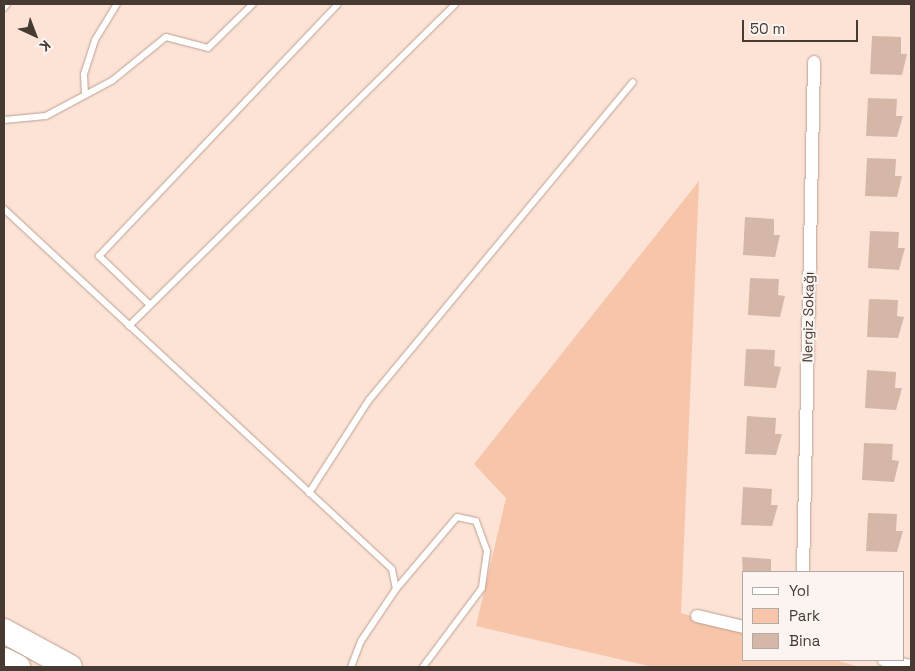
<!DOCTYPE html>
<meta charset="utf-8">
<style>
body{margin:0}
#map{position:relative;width:915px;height:671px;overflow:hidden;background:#fce3d6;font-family:"Space Grotesk",sans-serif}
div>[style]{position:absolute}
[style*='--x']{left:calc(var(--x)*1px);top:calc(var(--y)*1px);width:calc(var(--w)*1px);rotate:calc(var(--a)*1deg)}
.green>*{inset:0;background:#f6c5aa}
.building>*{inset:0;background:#d4b7a7}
.roads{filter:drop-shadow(0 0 1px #bca090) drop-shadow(0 0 1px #bca090)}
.lane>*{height:6px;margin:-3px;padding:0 3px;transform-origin:3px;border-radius:3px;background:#fff}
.street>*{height:12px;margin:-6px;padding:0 6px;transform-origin:6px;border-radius:6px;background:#fff}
.highway>*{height:24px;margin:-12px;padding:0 12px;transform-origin:12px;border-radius:12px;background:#fff}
span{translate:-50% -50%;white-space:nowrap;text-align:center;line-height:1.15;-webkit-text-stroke:4px #fbf4f1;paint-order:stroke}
.street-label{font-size:14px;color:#463a33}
.frame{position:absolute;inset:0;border:5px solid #463a33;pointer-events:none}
.legend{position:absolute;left:742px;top:571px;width:162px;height:90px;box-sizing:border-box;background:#fbf4f1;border:1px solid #b3aaa5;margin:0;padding:6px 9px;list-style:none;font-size:15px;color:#463a33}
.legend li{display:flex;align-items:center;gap:10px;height:25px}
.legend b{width:25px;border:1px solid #b3aaa5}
.north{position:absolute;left:10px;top:10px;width:50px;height:50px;-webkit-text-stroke:4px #fbf4f1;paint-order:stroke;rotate:137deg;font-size:14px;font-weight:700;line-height:20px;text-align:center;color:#463a33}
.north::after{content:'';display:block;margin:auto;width:18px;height:22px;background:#463a33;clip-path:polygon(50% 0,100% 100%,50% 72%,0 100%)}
.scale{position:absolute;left:742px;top:20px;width:116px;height:22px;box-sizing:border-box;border:2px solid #463a33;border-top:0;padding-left:6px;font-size:15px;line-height:18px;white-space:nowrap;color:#463a33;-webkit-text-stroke:4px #fbf4f1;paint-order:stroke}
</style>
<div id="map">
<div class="green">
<div style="clip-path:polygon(699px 181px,681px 613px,744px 632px,744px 660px,835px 660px,859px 667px,653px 667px,476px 626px,506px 498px,474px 464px)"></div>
</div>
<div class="building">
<div style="clip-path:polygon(872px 36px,901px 37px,901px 54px,907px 54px,902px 75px,870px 74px)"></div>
<div style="clip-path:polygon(868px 98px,897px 99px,896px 116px,903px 116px,897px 137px,866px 136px)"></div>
<div style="clip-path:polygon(867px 158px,896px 159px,895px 176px,902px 176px,897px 197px,865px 196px)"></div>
<div style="clip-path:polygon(745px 217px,774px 219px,774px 235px,780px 235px,775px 257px,743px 255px)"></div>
<div style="clip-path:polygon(870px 231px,899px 232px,898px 248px,905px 248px,899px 270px,868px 268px)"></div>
<div style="clip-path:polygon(750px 278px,779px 279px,778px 295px,785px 296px,780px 317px,748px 315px)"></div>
<div style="clip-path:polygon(869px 299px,898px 300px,897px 316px,904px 317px,898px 338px,867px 337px)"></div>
<div style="clip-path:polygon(746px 349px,775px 350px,774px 366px,781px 367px,776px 388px,744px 386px)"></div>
<div style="clip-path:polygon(867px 370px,896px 372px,895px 388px,902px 388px,896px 410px,865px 408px)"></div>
<div style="clip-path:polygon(747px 416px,776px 418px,775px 434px,782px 434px,776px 455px,745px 454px)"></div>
<div style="clip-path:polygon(864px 443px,893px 444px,892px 460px,899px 461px,894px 482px,862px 480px)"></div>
<div style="clip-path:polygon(743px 487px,772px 489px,771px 505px,778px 505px,772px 526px,741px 525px)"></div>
<div style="clip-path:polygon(868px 513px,897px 514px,896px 531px,903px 531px,897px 552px,866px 551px)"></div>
<div style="clip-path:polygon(742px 557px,771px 559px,771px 572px,744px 572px,744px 595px)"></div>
</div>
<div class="roads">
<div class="lane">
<div style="--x:4;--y:8;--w:5;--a:-53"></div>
<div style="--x:85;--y:94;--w:20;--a:-93"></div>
<div style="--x:84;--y:74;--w:36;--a:-72"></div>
<div style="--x:95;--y:40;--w:42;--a:-58.6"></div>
<div style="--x:4;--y:120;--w:42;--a:-5.4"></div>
<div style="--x:46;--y:116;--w:76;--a:-28.2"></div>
<div style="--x:113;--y:80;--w:68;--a:-39.1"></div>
<div style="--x:166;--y:37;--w:43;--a:14.7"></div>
<div style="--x:208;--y:48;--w:63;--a:-44.4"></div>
<div style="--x:4;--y:209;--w:529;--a:42.86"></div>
<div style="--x:392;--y:569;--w:20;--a:79"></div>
<div style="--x:396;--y:589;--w:63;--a:123.9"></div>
<div style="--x:361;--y:641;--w:28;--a:111"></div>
<div style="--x:150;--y:305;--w:71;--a:-136.1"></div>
<div style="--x:99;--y:256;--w:347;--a:-46.5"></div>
<div style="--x:129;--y:326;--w:458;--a:-44.6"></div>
<div style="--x:309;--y:493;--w:111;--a:-57.2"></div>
<div style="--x:369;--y:400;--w:413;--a:-50.3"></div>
<div style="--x:396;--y:589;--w:94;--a:-49.7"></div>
<div style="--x:457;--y:517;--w:19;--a:12"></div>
<div style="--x:476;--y:521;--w:32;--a:70"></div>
<div style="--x:487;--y:551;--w:37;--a:98"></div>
<div style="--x:482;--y:588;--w:99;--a:126.8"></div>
</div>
<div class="street">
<div style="--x:803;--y:572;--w:510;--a:-88.76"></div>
<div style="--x:697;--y:616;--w:48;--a:13.2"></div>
<div style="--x:884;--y:660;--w:28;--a:13"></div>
</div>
<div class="highway">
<div style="--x:4;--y:631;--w:75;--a:28.6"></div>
<div style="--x:4;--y:660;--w:16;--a:27"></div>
</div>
</div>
<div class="street-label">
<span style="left:808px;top:317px;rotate:-89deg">Nergiz Sokağı</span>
</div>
<div class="frame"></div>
<ul class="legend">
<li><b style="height:6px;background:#fff"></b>Yol</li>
<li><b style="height:14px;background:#f6c5aa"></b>Park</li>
<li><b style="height:14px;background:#d4b7a7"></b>Bina</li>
</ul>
<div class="north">K</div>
<div class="scale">50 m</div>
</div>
